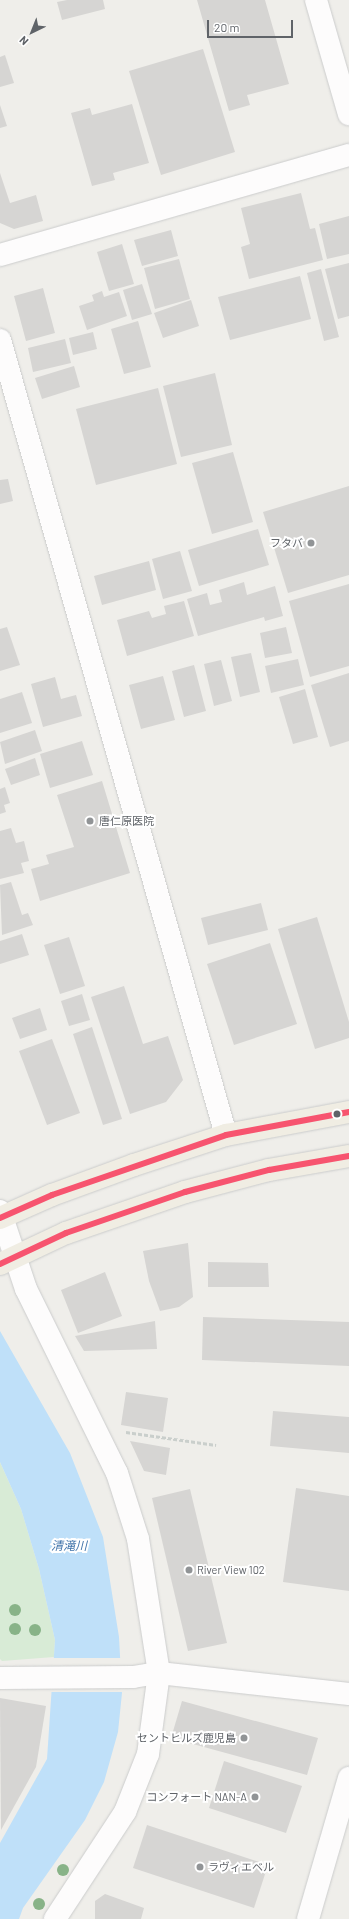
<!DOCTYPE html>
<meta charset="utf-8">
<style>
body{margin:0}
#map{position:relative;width:349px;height:1919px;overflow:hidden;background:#efeeea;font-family:Barlow,"Noto Sans JP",sans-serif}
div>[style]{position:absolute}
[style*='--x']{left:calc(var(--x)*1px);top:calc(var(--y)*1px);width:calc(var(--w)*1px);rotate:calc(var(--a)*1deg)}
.green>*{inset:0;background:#d8ebd6}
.water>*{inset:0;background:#bfe0f9}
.pier>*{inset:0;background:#efeeea}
.building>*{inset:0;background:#d6d5d3}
.path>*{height:2.5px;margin-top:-1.25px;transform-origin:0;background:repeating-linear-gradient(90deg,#cacfcc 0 4px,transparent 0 6px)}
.roads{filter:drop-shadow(0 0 1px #cbcccc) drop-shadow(0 0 1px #cbcccc)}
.minor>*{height:22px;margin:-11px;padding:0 11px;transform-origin:11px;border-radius:11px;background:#fdfcfc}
.highway>*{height:22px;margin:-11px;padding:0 11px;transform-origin:11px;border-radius:11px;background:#f0ede3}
.bus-1>*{height:6px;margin:-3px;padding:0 3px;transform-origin:3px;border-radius:3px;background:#f7546f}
.trees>*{width:12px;height:12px;margin:-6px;border-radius:50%;background:#88b388}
.dots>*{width:11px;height:11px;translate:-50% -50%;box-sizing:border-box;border:2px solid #fff;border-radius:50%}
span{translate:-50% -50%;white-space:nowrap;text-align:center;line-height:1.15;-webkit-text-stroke:4px #fff;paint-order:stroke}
.poi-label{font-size:11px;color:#5f6368}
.right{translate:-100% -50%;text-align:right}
.left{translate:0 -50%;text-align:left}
.water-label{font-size:12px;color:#4174aa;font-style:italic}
.north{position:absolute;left:12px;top:12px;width:40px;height:40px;-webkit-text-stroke:3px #fff;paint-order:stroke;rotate:223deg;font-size:11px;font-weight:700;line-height:16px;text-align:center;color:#5f6368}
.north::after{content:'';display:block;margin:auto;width:14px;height:18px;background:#5f6368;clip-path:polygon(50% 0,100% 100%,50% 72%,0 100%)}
.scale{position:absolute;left:207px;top:20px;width:86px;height:18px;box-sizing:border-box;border:2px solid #5f6368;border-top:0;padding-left:5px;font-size:12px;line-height:14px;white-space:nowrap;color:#5f6368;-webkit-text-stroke:3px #fff;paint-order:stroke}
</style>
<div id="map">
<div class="green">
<div style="clip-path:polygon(0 1462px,21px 1509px,39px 1569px,55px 1640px,54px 1657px,2px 1661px,0 1659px)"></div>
</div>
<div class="water">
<div style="clip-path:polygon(0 1331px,70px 1453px,103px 1537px,119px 1637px,122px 1693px,118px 1732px,104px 1782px,85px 1820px,23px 1908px,19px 1919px,0 1919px,0 1843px,47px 1759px,55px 1640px,39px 1569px,21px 1509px,0 1462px)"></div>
</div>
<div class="pier">
<div style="clip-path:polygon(52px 1658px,122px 1658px,124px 1692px,50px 1692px)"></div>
</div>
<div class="building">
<div style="clip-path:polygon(67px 0,103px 0,105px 9px,62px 20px,57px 2px)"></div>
<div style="clip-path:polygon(197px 0,265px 0,289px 84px,247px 95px,250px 105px,229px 111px)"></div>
<div style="clip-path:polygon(203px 49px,235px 152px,161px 175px,129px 71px)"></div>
<div style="clip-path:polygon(5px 55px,14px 83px,0 87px,0 57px)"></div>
<div style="clip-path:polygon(132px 104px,149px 163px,113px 173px,115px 180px,92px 186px,71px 113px,90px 108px,92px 115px)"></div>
<div style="clip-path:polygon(0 105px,7px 126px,0 128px)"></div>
<div style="clip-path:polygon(0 173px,10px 203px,36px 195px,43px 221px,14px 229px,0 223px)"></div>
<div style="clip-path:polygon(301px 193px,310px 229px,315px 228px,323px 260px,249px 279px,241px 247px,250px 244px,241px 208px)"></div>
<div style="clip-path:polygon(349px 216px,349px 254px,327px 259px,319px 224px)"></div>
<div style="clip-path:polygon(171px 230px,178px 256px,142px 266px,134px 240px)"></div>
<div style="clip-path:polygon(122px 244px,134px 284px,109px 291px,97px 252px)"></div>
<div style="clip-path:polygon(179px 259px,190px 299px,155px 309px,144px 268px)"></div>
<div style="clip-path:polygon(349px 263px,349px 316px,338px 319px,325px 269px)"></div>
<div style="clip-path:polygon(321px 269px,339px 337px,324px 341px,307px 273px)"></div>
<div style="clip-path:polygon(300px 276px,311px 319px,230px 340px,218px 297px)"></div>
<div style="clip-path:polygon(142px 284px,152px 314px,132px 320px,123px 290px)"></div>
<div style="clip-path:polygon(43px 288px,55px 333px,26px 341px,14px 296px)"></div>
<div style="clip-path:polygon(102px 291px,104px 297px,119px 292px,127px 316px,87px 330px,79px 306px,94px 301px,92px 295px)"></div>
<div style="clip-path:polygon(191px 300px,199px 326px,163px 338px,154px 313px)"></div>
<div style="clip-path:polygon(138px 321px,151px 367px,124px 374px,111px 329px)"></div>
<div style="clip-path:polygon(93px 332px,97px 349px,73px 355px,69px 338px)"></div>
<div style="clip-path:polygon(65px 339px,71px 363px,33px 372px,28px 348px)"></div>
<div style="clip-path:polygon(74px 366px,80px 387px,42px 399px,35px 378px)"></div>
<div style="clip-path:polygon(215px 373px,232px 445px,181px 457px,163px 386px)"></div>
<div style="clip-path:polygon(158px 388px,177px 464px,96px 485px,76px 409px)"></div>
<div style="clip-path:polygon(233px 452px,253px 522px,212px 534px,192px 463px)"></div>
<div style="clip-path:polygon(8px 479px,13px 501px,0 504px,0 480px)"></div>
<div style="clip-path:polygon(349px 486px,349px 575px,288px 593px,263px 512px)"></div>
<div style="clip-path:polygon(258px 529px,269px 565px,199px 586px,188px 550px)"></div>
<div style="clip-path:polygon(180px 551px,192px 591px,163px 599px,152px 559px)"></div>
<div style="clip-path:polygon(149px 561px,156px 590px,102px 605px,94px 576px)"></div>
<div style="clip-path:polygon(244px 582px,247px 595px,275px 586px,283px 616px,265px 621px,264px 617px,198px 636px,187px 599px,207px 593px,210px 605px,222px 602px,219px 590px)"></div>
<div style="clip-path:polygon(349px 584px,349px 666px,310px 677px,289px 601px)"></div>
<div style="clip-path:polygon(184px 601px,194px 636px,127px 656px,117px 620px,149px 611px,152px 618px,166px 614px,164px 606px)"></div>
<div style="clip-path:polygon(7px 627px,20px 665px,0 671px,0 629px)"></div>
<div style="clip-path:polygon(286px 627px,292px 653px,265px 658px,260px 633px)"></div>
<div style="clip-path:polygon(251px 653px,260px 692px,240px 697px,231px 657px)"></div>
<div style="clip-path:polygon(298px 659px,304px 685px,271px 693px,265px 666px)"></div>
<div style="clip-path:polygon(221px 660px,232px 701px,214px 706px,204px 664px)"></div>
<div style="clip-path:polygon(194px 665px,206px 711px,184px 717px,172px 671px)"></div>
<div style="clip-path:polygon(349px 673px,349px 741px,330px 747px,311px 685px)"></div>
<div style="clip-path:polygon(163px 676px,175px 720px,141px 729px,129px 685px)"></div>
<div style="clip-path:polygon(55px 677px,61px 699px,76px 695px,82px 716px,43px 727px,31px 684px)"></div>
<div style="clip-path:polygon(305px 689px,318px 737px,293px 744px,279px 697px)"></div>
<div style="clip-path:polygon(22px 692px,32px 723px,0 733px,0 699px)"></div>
<div style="clip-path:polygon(35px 730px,42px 751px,5px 764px,0 742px)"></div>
<div style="clip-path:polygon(82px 741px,93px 775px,50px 788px,40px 754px)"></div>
<div style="clip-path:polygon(35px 758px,40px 775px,11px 785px,5px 769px)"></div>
<div style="clip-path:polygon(102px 781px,130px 873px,40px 901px,31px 869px,49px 864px,46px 855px,74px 847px,57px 795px)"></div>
<div style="clip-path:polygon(5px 787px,10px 803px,4px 805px,6px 812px,0 814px,0 789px)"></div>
<div style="clip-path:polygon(11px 828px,16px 843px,24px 841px,29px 861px,21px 863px,24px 873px,0 879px,0 831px)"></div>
<div style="clip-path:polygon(11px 882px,22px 915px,28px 913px,33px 925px,2px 935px,0 885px)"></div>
<div style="clip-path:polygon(261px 903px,268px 930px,208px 945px,201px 918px)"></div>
<div style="clip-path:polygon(317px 917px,349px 1022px,349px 1038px,315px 1049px,278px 929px)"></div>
<div style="clip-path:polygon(22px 934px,29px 955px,0 964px,0 941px)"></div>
<div style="clip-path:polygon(69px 937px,85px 986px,60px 994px,44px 945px)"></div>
<div style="clip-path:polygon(270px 943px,297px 1024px,234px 1045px,207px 964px)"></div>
<div style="clip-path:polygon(124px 986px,143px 1044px,168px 1036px,183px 1080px,166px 1102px,130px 1114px,91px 997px)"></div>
<div style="clip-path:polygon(82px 994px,90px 1020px,69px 1026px,61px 1001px)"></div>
<div style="clip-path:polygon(40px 1008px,47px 1030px,20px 1039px,12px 1018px)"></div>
<div style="clip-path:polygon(92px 1027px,122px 1119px,103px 1125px,73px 1034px)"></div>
<div style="clip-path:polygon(52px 1039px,80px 1113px,47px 1125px,19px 1051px)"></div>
<div style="clip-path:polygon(188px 1243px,193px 1297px,179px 1307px,160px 1311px,149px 1281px,143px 1251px)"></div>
<div style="clip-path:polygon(208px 1262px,268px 1263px,269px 1287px,208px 1287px)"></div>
<div style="clip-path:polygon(105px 1272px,122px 1316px,78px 1333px,61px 1290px)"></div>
<div style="clip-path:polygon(203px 1317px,349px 1322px,349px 1366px,202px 1360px)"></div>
<div style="clip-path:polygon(155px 1321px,157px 1349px,84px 1351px,75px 1336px)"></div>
<div style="clip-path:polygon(126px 1392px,168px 1398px,163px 1432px,121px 1425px)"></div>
<div style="clip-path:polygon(273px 1411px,349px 1417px,349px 1453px,270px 1446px)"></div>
<div style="clip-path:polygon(130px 1441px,170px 1448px,166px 1475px,144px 1471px)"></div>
<div style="clip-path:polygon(296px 1488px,349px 1496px,349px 1591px,283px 1582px)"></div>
<div style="clip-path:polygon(190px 1489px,227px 1643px,188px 1651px,152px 1498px)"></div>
<div style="clip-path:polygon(0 1698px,46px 1706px,36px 1767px,1px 1830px)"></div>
<div style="clip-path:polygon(182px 1701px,318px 1738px,307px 1775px,171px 1738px)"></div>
<div style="clip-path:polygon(224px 1761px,302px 1786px,286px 1833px,209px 1808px)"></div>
<div style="clip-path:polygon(147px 1825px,268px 1865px,254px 1908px,133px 1868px)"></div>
<div style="clip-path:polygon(105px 1894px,144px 1908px,141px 1919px,95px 1919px,95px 1901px)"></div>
</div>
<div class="path">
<div style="--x:126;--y:1432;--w:91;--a:8.2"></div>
</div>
<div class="roads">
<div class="minor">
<div style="--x:316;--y:0;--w:119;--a:73.9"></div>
<div style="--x:0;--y:255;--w:363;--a:-16"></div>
<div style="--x:0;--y:340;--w:826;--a:74.13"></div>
<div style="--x:0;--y:1211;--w:82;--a:71.6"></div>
<div style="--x:26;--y:1289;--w:205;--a:63.7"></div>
<div style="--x:117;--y:1473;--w:69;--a:72.3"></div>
<div style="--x:138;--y:1539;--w:136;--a:81.1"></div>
<div style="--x:159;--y:1673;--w:82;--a:97.7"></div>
<div style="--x:148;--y:1754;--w:62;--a:111.6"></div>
<div style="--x:125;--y:1812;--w:128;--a:123.2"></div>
<div style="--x:0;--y:1678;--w:133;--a:-0.4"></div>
<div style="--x:133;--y:1677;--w:26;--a:-9"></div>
<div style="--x:159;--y:1673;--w:191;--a:6.3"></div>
<div style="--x:308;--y:1919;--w:147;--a:-73.8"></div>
</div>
<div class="highway">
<div style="--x:0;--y:1218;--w:57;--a:-23.9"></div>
<div style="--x:52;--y:1195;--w:87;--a:-20.1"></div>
<div style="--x:134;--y:1165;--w:97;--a:-18.1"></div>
<div style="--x:226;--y:1135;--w:125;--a:-10.6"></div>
<div style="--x:0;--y:1264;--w:73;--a:-25.2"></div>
<div style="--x:66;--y:1233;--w:126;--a:-19"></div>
<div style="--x:185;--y:1192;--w:87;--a:-14.7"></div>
<div style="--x:269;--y:1170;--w:81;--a:-9.9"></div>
</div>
</div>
<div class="bus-1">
<div style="--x:0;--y:1218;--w:57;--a:-23.9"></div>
<div style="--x:52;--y:1195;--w:184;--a:-19"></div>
<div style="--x:226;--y:1135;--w:125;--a:-10.6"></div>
<div style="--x:0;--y:1264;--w:73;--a:-25.2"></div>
<div style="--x:66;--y:1233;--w:126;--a:-19"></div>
<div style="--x:185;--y:1192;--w:87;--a:-14.7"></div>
<div style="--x:269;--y:1170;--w:81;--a:-9.9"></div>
</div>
<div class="trees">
<div style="left:15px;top:1610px"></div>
<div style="left:15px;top:1629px"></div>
<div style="left:35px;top:1630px"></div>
<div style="left:63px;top:1870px"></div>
<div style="left:39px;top:1904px"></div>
</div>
<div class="dots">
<div style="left:311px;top:543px;background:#919496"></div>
<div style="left:90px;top:821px;background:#919496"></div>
<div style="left:337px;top:1114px;background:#5f6368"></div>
<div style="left:189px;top:1570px;background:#919496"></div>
<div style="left:244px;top:1738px;background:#919496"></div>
<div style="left:255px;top:1797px;background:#919496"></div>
<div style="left:200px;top:1867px;background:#919496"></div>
</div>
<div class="poi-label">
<span class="right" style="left:303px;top:543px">フタバ</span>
<span class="left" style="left:99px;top:821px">唐仁原医院</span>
<span class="left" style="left:197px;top:1570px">River View 102</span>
<span class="right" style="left:236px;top:1738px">セントヒルズ鹿児島</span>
<span class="right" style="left:247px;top:1797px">コンフォート NAN-A</span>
<span class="left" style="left:208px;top:1867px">ラヴィエベル</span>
</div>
<div class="water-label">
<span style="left:69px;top:1546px">清滝川</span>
</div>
<div class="north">N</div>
<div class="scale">20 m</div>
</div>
